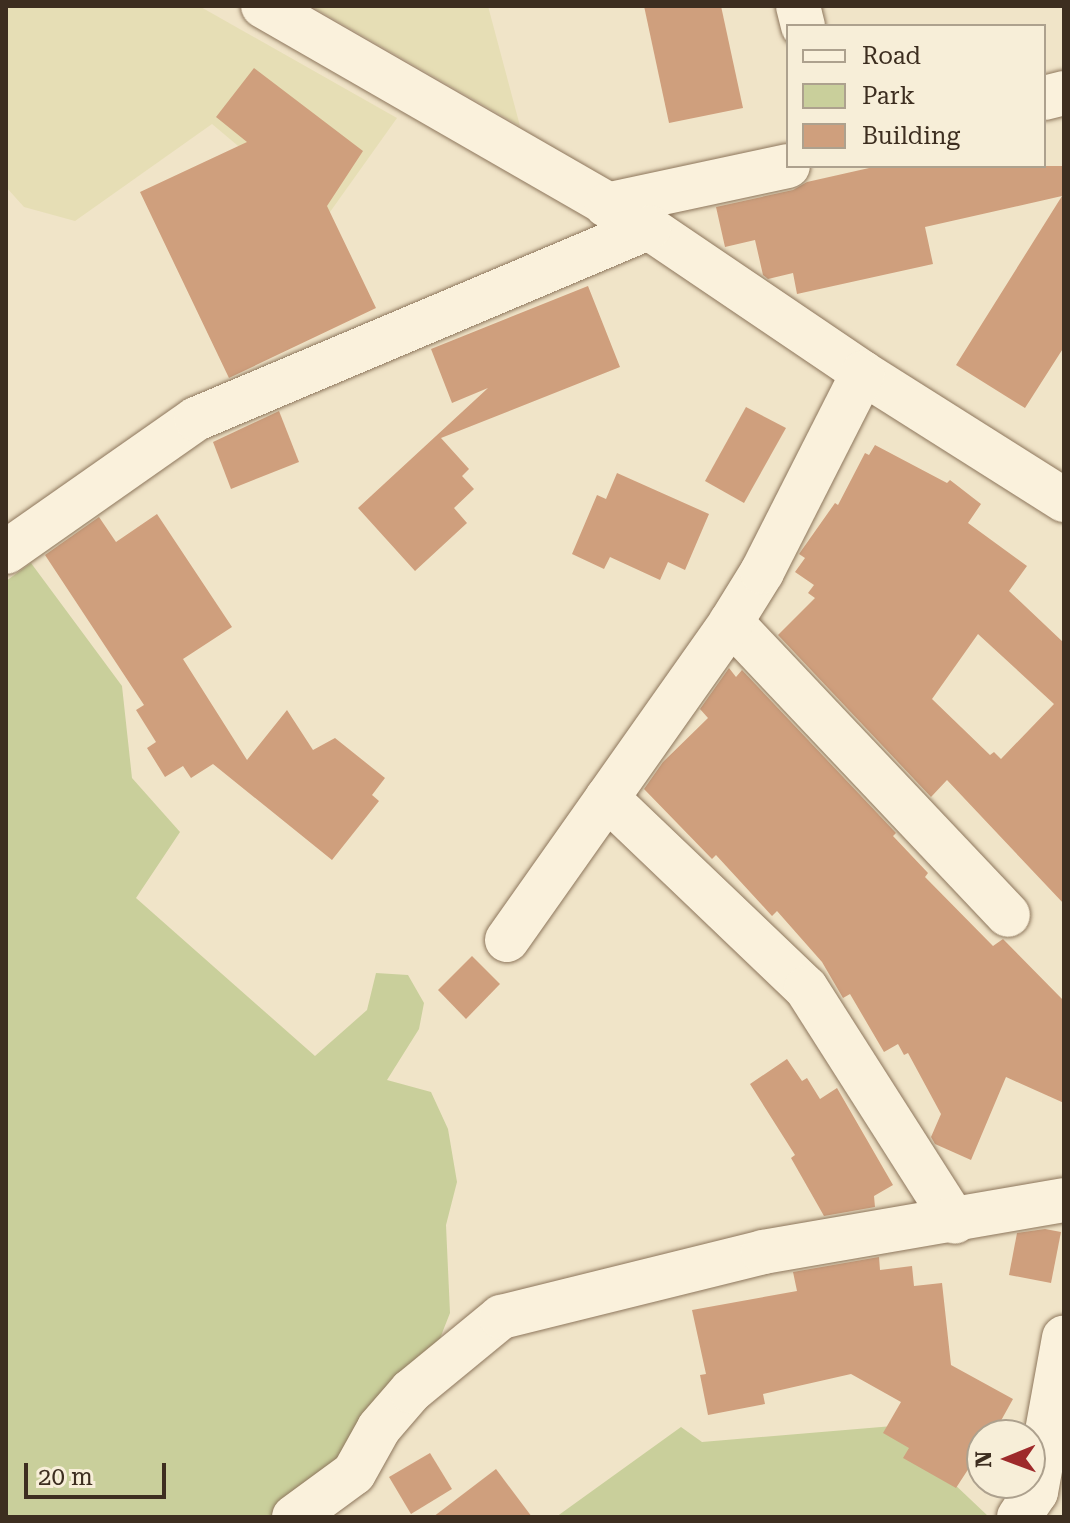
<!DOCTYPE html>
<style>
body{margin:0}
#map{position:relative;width:1070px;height:1523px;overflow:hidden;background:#f0e4c8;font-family:"Roboto Serif",serif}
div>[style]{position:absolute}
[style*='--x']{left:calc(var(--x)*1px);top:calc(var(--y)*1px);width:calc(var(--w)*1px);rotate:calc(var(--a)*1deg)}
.farmland>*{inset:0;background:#e6deb5}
.green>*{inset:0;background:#c9cf9b}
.building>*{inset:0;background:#cf9f7d}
.roads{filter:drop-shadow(0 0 2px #8d765c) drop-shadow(0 0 2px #8d765c)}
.minor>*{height:44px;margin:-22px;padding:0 22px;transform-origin:22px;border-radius:22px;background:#faf1dc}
span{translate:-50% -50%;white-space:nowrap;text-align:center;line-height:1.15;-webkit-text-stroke:7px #f7eed8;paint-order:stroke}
.frame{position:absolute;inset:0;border:8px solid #3d2e20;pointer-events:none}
.legend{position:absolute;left:786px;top:24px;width:260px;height:144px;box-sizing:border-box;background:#f7eed8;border:2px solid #ada18e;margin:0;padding:10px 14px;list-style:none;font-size:24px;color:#3d2e20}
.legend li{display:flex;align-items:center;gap:16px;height:40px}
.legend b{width:40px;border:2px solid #ada18e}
.north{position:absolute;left:966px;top:1419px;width:80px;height:80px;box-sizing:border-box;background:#f7eed8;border:2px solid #ada18e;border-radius:50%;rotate:269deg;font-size:22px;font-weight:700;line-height:32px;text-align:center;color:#3d2e20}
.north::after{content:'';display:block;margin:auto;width:28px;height:36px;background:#9e2a2b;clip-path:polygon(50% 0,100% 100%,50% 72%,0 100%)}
.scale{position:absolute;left:24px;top:1463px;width:142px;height:36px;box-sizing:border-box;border:4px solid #3d2e20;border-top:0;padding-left:10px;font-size:24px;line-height:28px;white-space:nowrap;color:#3d2e20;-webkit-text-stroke:6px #f7eed8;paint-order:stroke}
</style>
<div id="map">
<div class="farmland">
<div style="clip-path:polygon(6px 6px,199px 6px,397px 118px,325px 219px,212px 124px,75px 221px,24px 207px,6px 187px)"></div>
<div style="clip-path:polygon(311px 6px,488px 6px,520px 126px)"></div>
</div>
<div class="green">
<div style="clip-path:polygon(31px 563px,122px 686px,132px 778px,180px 832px,136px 898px,315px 1056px,367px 1010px,376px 973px,408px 975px,424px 1003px,419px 1029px,387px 1080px,431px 1092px,448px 1129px,457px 1182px,446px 1225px,450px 1313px,435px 1351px,347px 1465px,272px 1517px,6px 1517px,6px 581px)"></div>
<div style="clip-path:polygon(893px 1426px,989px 1517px,556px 1517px,681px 1427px,702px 1442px)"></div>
</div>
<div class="building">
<div style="clip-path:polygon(644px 6px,721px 6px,743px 108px,669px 123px)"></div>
<div style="clip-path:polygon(254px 68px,363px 151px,327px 206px,376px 308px,229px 378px,140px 192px,247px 142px,216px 117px)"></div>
<div style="clip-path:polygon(878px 166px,1064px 166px,1064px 347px,1025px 408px,956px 365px,1062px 196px,925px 227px,933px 264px,797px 294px,793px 273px,768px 279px,763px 275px,755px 240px,725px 247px,716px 207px,793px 190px,807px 182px)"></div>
<div style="clip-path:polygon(588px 286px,620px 367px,441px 438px,469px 469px,462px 476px,474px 489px,454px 508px,467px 523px,415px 571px,358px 508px,488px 388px,452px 403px,431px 349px)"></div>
<div style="clip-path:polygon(746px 407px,786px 428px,744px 503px,705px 481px)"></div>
<div style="clip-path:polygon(279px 411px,299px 462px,231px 489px,213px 442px)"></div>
<div style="clip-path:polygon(evenodd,875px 445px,947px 483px,950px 480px,981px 504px,968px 523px,1027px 566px,1009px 591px,1064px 643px,1064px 904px,947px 780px,931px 797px,778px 635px,815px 598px,808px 593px,814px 585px,795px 572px,805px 558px,799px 554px,835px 503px,838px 505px,865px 453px,869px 455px,875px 445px,978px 634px,1054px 704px,1001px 759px,994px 752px,990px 755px,932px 699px,978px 634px)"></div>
<div style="clip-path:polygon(617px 473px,709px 514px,685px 570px,668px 562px,660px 580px,610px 557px,604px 569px,572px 554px,597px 495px,606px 499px)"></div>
<div style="clip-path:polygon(157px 514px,232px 627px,183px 659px,247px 760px,287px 710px,313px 750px,335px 738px,385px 778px,372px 795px,379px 801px,332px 860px,213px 764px,191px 778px,183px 766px,165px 777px,147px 748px,156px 742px,136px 710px,144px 705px,45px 555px,99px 517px,116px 542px)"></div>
<div style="clip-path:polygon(729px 668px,736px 677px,742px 670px,896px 833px,893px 836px,928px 873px,925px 877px,993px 946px,1003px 939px,1064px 1001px,1064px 1103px,1006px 1077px,971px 1160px,935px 1144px,931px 1137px,941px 1114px,908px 1053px,904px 1055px,898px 1044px,884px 1052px,850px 994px,843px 998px,822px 962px,777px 911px,772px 916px,716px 855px,712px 859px,644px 789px,663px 762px,708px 718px,700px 709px)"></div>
<div style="clip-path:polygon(472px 956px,500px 984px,466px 1019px,438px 990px)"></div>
<div style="clip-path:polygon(787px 1059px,802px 1081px,807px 1078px,820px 1099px,837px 1088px,893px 1185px,874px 1196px,875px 1207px,824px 1216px,791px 1158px,795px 1155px,750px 1084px)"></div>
<div style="clip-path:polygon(1045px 1229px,1061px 1232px,1051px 1283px,1009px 1275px,1017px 1233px)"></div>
<div style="clip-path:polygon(879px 1257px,880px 1270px,912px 1266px,914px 1286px,942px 1283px,951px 1365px,1013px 1399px,993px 1435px,982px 1435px,982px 1448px,956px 1488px,903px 1458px,909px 1448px,883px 1433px,901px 1402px,851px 1374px,763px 1394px,765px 1404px,708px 1415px,700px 1375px,706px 1374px,692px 1310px,797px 1291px,793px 1272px)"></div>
<div style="clip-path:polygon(430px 1453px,452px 1489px,411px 1514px,389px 1477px)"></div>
<div style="clip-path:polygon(496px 1469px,532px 1517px,433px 1517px)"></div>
</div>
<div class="roads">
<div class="minor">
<div style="--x:263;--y:6;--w:445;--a:29.9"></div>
<div style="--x:649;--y:228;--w:258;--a:34.1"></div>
<div style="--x:863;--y:373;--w:238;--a:32.3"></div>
<div style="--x:798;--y:6;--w:21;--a:76"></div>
<div style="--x:1044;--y:98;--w:21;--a:-14"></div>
<div style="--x:606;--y:205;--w:186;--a:-12.1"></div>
<div style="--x:6;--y:552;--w:232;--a:-35"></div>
<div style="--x:196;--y:419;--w:492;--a:-22.9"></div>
<div style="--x:731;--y:622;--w:403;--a:46.6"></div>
<div style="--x:607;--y:798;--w:275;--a:43.7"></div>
<div style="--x:806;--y:988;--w:277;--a:57.5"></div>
<div style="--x:507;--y:940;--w:389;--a:-54.8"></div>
<div style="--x:731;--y:622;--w:59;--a:-58.2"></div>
<div style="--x:762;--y:572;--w:223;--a:-63.1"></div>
<div style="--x:294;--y:1517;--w:74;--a:-36.3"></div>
<div style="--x:354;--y:1473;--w:51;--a:-60.9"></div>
<div style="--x:379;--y:1428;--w:49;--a:-49.1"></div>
<div style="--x:411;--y:1391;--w:117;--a:-39.4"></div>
<div style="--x:501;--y:1317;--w:270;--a:-13.9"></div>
<div style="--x:763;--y:1252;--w:305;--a:-9.8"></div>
<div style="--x:1019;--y:1517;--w:30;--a:-56"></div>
<div style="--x:1036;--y:1492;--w:157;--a:-79.7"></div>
</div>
</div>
<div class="frame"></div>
<ul class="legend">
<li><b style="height:10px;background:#faf1dc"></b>Road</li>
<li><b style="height:22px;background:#c9cf9b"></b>Park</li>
<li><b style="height:22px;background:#cf9f7d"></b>Building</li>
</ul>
<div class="north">N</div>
<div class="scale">20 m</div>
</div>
